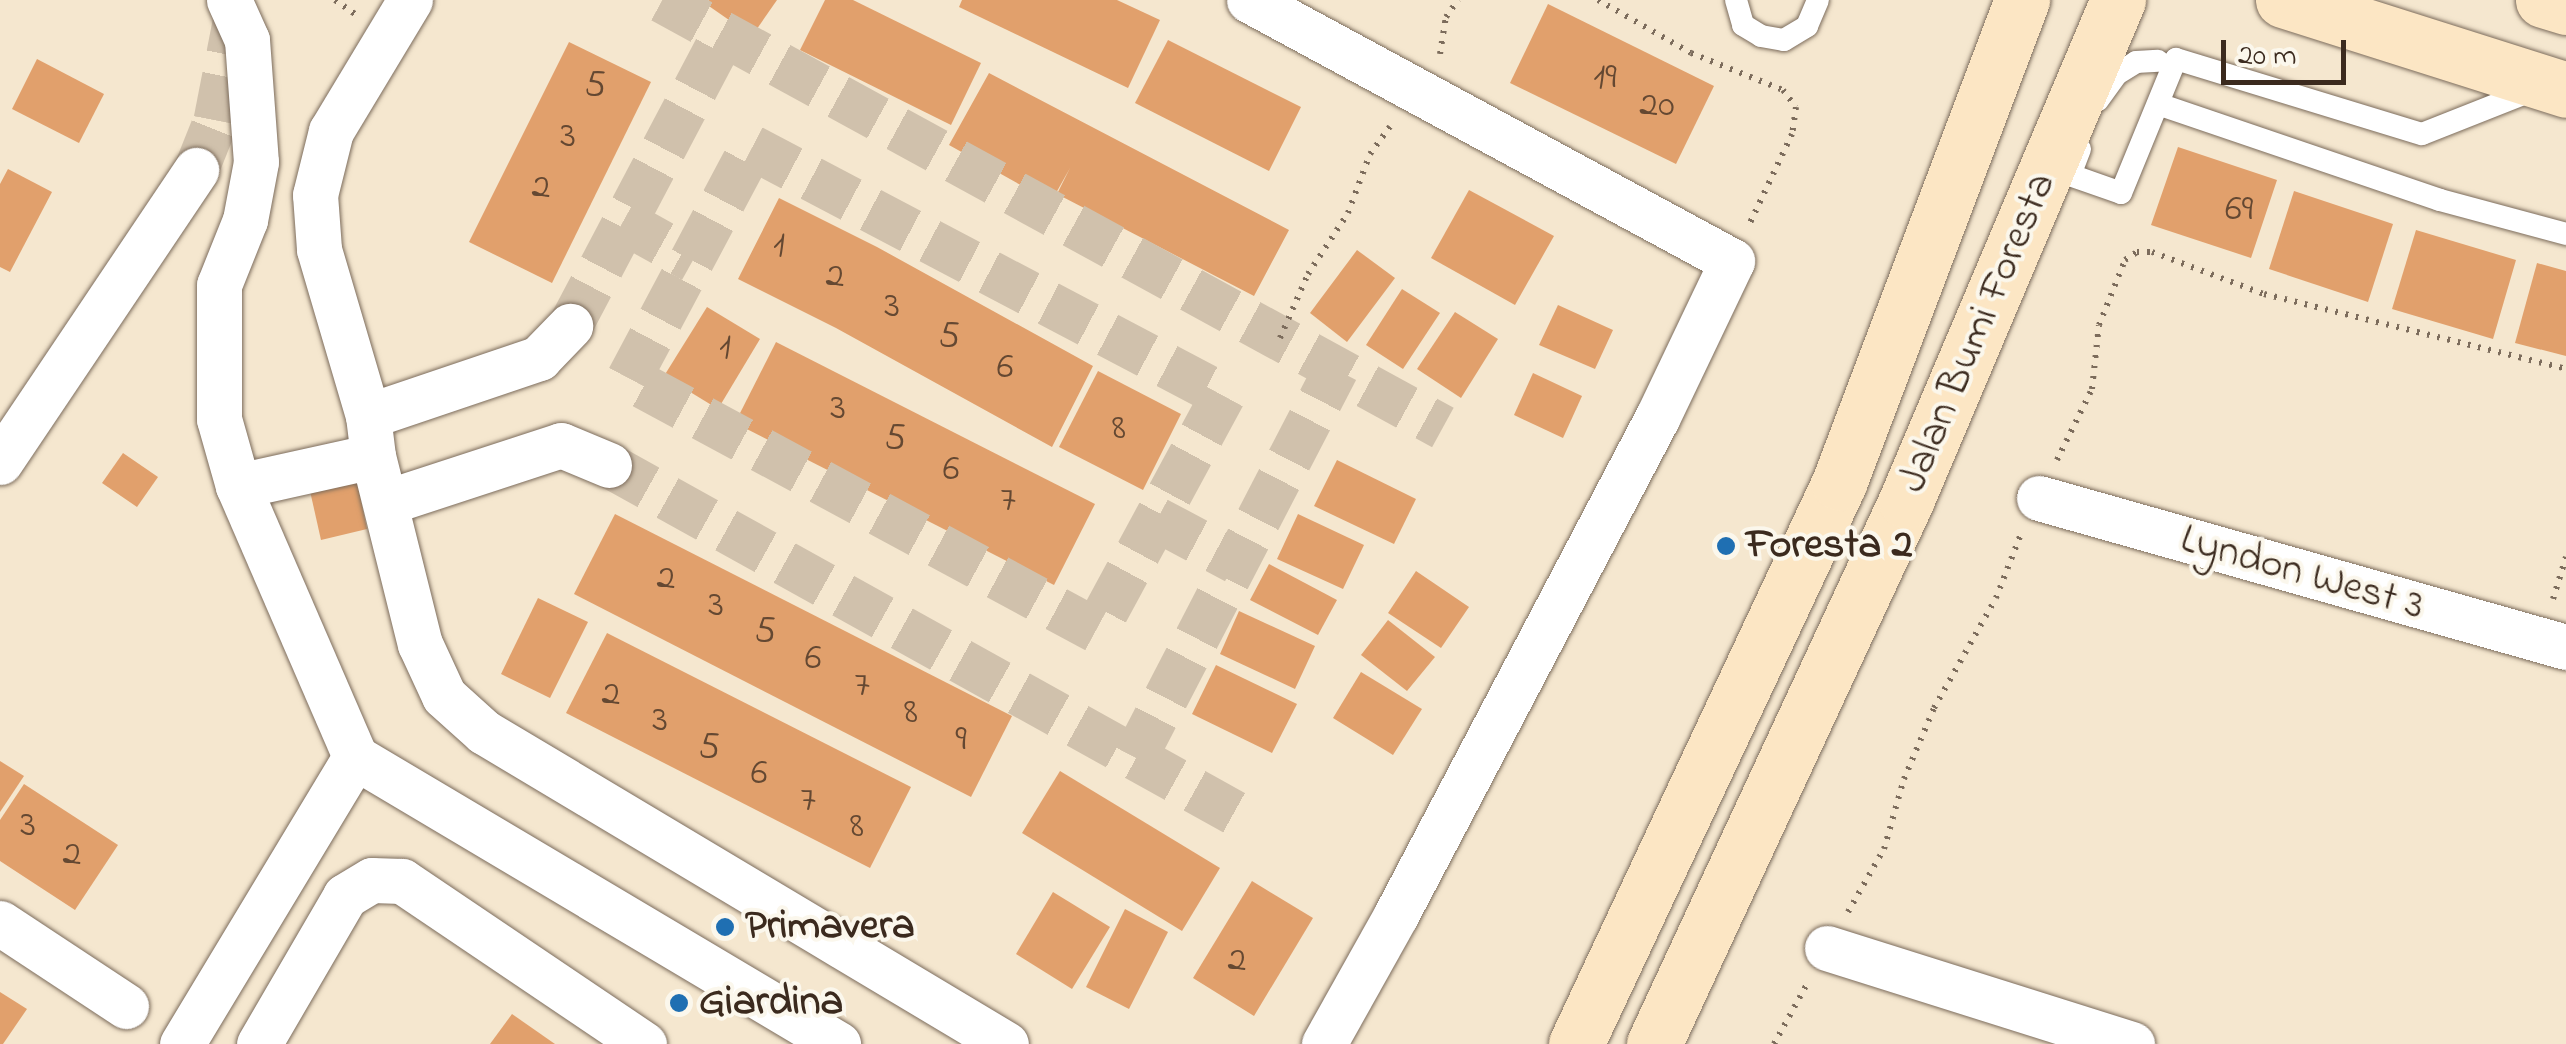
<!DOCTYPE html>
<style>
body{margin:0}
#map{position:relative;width:2566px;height:1044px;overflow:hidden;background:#f5e7cf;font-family:"Indie Flower",sans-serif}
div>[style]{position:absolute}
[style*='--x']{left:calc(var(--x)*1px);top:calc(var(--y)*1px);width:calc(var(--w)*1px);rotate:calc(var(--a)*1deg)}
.building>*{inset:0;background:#e1a06c}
.minor-tunnel>*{height:45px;margin-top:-22.5px;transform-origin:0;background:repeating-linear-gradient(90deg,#d0c1ac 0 45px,transparent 0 67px)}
.path>*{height:6px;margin-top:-3px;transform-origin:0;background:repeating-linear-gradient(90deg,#7c6c5c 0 2.5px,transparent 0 10.5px)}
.roads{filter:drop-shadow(0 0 2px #7c6c5c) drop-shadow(0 0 2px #7c6c5c)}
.service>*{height:22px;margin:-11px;padding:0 11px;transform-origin:11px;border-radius:11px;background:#fff}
.minor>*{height:45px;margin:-22.5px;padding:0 22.5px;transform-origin:22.5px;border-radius:22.5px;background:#fff}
.secondary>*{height:55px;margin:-27.5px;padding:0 27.5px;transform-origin:27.5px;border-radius:27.5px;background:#fce6c4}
.dots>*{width:28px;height:28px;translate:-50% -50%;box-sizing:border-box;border:5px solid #fbf7ec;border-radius:50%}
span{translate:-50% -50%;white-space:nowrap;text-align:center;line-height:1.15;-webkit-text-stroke:8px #fbf7ec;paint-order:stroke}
.number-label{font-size:38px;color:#644832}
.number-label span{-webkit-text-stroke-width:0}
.street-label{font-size:42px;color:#3b2a1e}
.poi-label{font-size:42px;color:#3b2a1e;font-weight:700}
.left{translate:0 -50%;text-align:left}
.scale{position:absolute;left:2221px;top:40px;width:125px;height:45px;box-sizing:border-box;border:5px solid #3b2a1e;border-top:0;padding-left:12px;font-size:30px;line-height:35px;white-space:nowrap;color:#3b2a1e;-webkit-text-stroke:8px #fbf7ec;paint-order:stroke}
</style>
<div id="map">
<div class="building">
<div style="clip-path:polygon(709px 0,777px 0,752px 36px,706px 4px)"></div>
<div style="clip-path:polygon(825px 0,853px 0,981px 63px,951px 125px,800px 50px)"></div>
<div style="clip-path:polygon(962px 0,1117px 0,1160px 20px,1128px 88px,959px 7px)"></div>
<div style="clip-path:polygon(1548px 4px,1714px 86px,1676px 164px,1510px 83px)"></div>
<div style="clip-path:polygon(1168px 40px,1301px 107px,1269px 171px,1135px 103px)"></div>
<div style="clip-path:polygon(569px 42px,651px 82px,552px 283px,469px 242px)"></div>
<div style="clip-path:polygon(37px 59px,104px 94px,79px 143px,12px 109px)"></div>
<div style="clip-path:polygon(989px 73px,1289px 230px,1254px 296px,1057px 194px,1070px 168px,1051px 202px,949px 145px)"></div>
<div style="clip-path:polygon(2178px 147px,2277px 180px,2251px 258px,2151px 225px)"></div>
<div style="clip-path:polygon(8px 169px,52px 192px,10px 272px,0 267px,0 184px)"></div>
<div style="clip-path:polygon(1469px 190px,1554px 236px,1515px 305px,1431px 258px)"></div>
<div style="clip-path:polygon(2294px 191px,2393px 224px,2368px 302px,2269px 269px)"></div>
<div style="clip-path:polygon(779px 198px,877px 247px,1093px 366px,1052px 447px,836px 328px,738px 279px)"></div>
<div style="clip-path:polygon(2416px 230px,2516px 260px,2493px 339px,2392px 309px)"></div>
<div style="clip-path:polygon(1357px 250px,1395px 278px,1347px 342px,1310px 313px)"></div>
<div style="clip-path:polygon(2537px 263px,2566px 271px,2566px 356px,2515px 343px)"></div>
<div style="clip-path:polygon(1402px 289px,1440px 313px,1403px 369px,1366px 345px)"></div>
<div style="clip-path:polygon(1558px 305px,1613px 330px,1595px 369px,1539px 345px)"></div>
<div style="clip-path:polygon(707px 307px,760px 339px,718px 409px,664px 376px)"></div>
<div style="clip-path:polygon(1455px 312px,1498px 339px,1461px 398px,1417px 369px)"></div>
<div style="clip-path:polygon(776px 342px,1095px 504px,1054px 585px,735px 423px)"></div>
<div style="clip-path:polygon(1098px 371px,1181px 414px,1143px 490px,1059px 447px)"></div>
<div style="clip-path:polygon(1533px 373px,1582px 396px,1563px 438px,1514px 415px)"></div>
<div style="clip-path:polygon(123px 453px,158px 477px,137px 507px,102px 483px)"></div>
<div style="clip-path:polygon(1337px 460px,1416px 499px,1394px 544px,1314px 506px)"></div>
<div style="clip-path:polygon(355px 472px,367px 529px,321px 540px,308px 482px)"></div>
<div style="clip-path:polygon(615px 514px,1012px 716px,971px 797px,574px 594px)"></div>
<div style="clip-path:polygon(1298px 514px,1364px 545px,1343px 589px,1277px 559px)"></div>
<div style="clip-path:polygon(1269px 564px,1337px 600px,1318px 635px,1250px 600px)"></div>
<div style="clip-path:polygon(1416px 571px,1469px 607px,1441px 648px,1388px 613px)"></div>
<div style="clip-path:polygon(538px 598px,588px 622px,550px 698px,501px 674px)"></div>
<div style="clip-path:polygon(1239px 611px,1315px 646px,1295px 689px,1220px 654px)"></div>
<div style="clip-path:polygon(1388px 620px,1435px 657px,1407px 691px,1361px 655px)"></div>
<div style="clip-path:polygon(607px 633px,911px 787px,870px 868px,566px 713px)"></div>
<div style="clip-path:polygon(1216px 665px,1297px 704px,1272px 753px,1192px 714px)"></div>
<div style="clip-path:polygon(1361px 672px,1422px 709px,1393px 755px,1333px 718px)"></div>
<div style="clip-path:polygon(0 761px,24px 776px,0 812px)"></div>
<div style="clip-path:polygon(1060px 771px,1220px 868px,1182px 931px,1022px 833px)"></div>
<div style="clip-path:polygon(24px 784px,118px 845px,75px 910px,0 861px,0 820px)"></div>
<div style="clip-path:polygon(1252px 881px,1313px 918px,1254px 1016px,1193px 978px)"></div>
<div style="clip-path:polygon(1053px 892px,1110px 927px,1072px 989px,1016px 954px)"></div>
<div style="clip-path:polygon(1125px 909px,1168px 932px,1129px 1009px,1086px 987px)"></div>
<div style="clip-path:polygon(0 992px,27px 1009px,3px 1044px,0 1044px)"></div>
<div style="clip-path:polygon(512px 1014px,555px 1044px,490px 1044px)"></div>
</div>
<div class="minor-tunnel">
<div style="--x:662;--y:0;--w:890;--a:28.67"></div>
<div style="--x:752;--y:147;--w:532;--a:27.77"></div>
<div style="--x:1223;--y:395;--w:267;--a:118.4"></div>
<div style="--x:1096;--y:630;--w:531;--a:-151.65"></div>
<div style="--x:629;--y:378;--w:262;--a:-62"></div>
<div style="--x:196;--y:170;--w:54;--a:-68.2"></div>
<div style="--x:216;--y:120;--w:105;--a:-79"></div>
<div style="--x:623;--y:221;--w:80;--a:29.1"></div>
<div style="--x:570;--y:326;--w:330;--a:-62.2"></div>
<div style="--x:609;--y:465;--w:721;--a:29.05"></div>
<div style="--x:1157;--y:519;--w:89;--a:28"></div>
<div style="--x:1135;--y:757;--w:437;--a:-62.6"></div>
</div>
<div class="path">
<div style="--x:335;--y:0;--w:24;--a:35"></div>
<div style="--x:1598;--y:0;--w:107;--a:29.7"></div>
<div style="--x:1691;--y:53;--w:99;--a:21.9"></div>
<div style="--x:1783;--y:90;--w:21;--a:53"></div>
<div style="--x:1796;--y:107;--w:27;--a:98"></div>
<div style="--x:1792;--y:134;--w:98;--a:115.3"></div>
<div style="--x:1440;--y:54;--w:37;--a:-81"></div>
<div style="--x:1446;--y:17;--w:21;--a:-55"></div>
<div style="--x:1280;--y:338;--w:70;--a:-66.4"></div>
<div style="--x:1308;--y:274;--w:73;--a:-56.7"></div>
<div style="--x:1348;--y:213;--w:63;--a:-69.6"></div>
<div style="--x:1370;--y:154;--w:34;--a:-54"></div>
<div style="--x:2057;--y:460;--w:79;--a:-63.8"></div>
<div style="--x:2092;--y:389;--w:64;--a:-83.8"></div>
<div style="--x:2099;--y:325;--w:70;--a:-68.2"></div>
<div style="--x:2125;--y:260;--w:14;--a:-34"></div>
<div style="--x:2137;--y:252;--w:15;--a:0"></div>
<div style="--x:2152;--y:252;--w:120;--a:20.6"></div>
<div style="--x:2264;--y:294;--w:311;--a:13.9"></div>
<div style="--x:2553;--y:599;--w:44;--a:-72.8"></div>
<div style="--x:1848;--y:912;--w:73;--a:-60.3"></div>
<div style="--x:1884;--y:849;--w:73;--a:-74.1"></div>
<div style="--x:1904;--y:779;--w:77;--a:-67.1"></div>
<div style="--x:1934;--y:708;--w:126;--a:-60.6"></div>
<div style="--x:1996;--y:598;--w:69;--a:-68.7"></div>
<div style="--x:1774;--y:1044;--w:68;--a:-61.2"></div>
</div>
<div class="roads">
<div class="service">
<div style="--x:1736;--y:0;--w:26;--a:74"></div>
<div style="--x:1743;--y:25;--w:21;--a:31"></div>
<div style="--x:1761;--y:36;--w:23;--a:10"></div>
<div style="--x:1784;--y:40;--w:27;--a:-31"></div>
<div style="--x:1807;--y:26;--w:28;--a:-67"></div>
<div style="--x:2098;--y:100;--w:32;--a:-54"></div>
<div style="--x:2117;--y:74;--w:22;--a:-32"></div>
<div style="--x:2136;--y:62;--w:22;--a:-3"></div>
<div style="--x:2158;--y:104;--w:298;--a:18.8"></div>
<div style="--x:2440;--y:200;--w:131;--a:15.1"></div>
<div style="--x:2080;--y:149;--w:28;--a:111"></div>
<div style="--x:2070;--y:175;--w:54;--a:19.4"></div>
<div style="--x:2121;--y:193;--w:145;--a:-67.7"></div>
<div style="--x:2176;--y:59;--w:257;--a:17"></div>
<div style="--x:2422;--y:134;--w:119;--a:-21.6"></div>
</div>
<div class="minor">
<div style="--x:229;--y:0;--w:44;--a:65.8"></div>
<div style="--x:247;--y:40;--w:122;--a:85.8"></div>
<div style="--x:256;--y:162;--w:59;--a:100.7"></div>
<div style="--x:245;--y:220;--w:70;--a:111.8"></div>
<div style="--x:219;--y:285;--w:134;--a:90"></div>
<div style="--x:219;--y:419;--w:70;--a:74.2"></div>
<div style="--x:238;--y:486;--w:295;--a:66.6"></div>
<div style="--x:1249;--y:0;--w:549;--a:28.39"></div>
<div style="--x:1732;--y:261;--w:174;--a:115.5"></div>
<div style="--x:1657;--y:418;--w:561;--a:117.71"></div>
<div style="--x:1396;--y:915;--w:148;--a:119.2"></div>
<div style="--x:368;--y:416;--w:181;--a:-18.7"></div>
<div style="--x:539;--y:358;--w:45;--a:-45.9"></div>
<div style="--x:373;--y:456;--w:194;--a:76"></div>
<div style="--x:420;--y:644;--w:57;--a:65.2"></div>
<div style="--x:444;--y:696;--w:54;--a:42"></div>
<div style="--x:484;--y:732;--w:608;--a:30.87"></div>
<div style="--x:0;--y:462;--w:352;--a:-56.1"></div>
<div style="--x:238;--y:486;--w:138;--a:-12.5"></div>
<div style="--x:373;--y:456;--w:40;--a:-97.1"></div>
<div style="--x:368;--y:416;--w:174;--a:-106.4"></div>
<div style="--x:319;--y:249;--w:54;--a:-94.2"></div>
<div style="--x:315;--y:195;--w:66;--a:-76"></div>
<div style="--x:331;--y:131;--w:153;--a:-58.9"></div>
<div style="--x:2039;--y:498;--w:548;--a:15.79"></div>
<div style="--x:387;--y:502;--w:183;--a:-18.1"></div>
<div style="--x:561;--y:445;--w:52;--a:22.6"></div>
<div style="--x:355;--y:757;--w:562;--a:30.72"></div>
<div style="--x:0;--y:923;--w:151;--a:33.4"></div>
<div style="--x:1827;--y:948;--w:320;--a:17.5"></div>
<div style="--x:182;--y:1044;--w:335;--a:-58.9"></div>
<div style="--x:259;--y:1044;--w:171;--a:-59.8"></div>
<div style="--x:345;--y:896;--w:31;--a:-31"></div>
<div style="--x:372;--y:880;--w:30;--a:2"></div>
<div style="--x:402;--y:881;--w:292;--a:34"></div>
</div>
<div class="secondary">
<div style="--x:2283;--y:0;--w:297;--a:17.6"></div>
<div style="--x:2543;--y:0;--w:24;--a:17"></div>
<div style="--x:1576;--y:1044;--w:620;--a:-64.88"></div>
<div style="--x:1839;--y:483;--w:517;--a:-69.25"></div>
<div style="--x:1654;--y:1044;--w:599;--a:-65.1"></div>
<div style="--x:1906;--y:501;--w:544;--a:-67.06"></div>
</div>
</div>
<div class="dots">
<div style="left:1726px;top:546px;background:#1f6fb2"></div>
<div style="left:725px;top:927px;background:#1f6fb2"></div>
<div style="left:679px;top:1003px;background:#1f6fb2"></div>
</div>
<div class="number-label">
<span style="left:1605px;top:79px">19</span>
<span style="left:595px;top:87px">5</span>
<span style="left:1657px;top:107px">20</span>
<span style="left:568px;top:138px">3</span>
<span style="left:541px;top:189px">2</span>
<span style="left:2239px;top:211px">69</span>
<span style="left:779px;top:247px">1</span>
<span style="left:835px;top:278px">2</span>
<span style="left:892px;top:308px">3</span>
<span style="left:949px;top:338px">5</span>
<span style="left:725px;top:349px">1</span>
<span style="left:1005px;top:369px">6</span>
<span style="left:838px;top:410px">3</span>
<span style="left:1119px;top:430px">8</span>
<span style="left:895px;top:440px">5</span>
<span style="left:951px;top:471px">6</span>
<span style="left:1008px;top:502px">7</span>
<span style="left:666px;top:580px">2</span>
<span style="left:716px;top:607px">3</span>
<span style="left:765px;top:633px">5</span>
<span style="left:813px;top:660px">6</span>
<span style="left:862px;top:687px">7</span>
<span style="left:611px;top:696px">2</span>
<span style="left:911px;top:714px">8</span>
<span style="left:660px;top:722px">3</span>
<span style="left:961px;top:741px">9</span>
<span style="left:709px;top:749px">5</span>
<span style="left:759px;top:775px">6</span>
<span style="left:808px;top:802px">7</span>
<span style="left:28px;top:827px">3</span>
<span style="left:857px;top:828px">8</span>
<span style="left:72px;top:856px">2</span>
<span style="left:1237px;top:962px">2</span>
</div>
<div class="street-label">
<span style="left:1978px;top:333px;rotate:-67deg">Jalan Bumi Foresta</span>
<span style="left:2302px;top:574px;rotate:16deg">Lyndon West 3</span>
</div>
<div class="poi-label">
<span class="left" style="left:1746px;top:546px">Foresta 2</span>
<span class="left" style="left:745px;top:927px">Primavera</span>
<span class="left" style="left:699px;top:1003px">Giardina</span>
</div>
<div class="scale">20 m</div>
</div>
